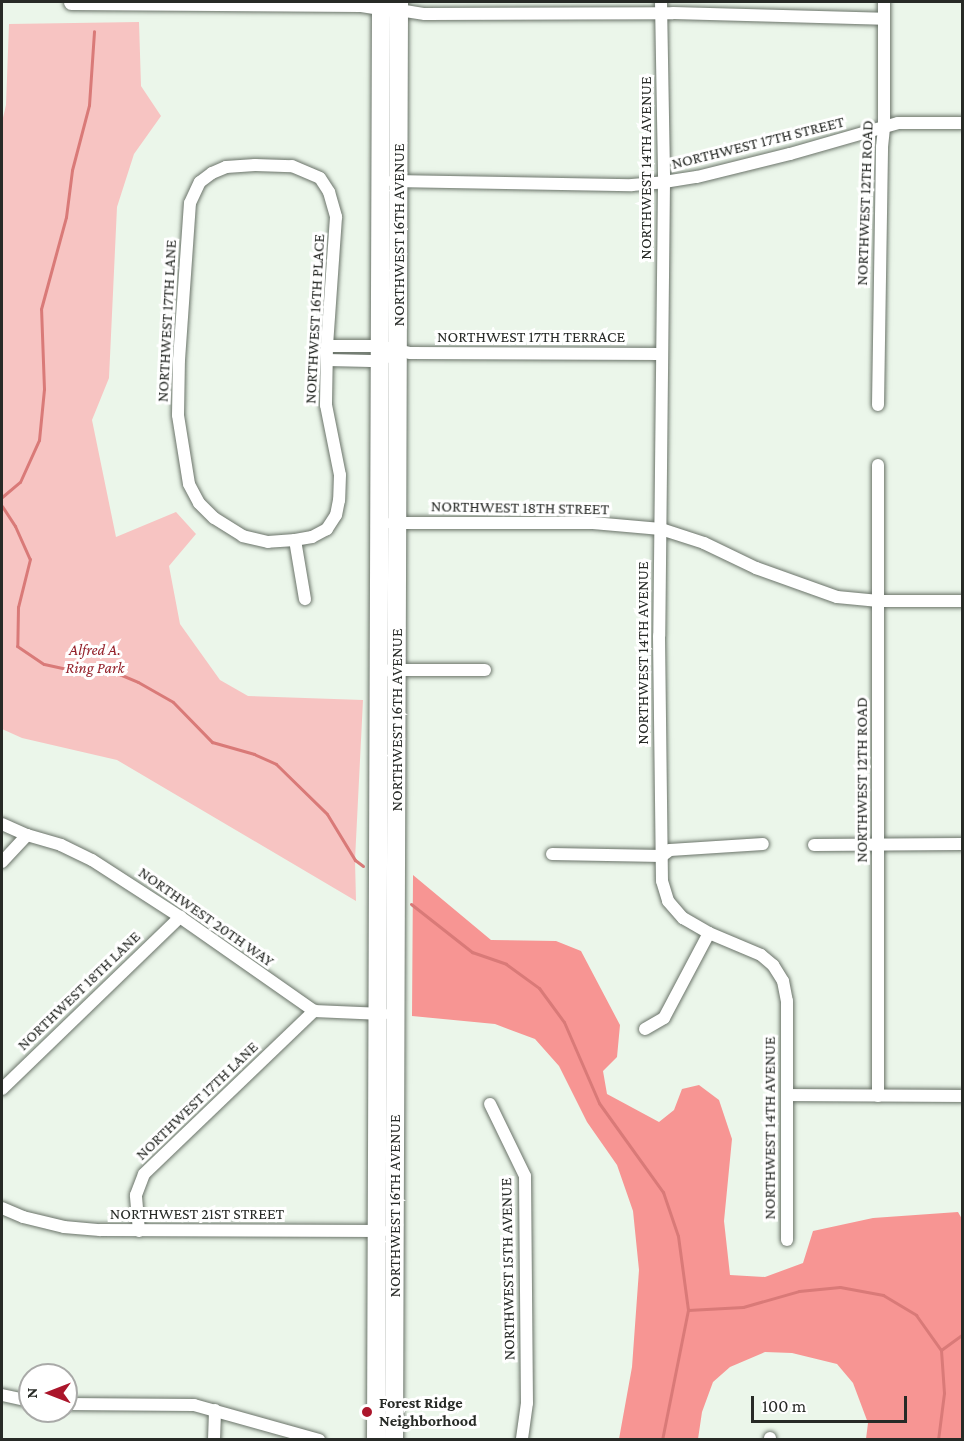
<!DOCTYPE html>
<style>
body{margin:0}
#map{position:relative;width:964px;height:1441px;overflow:hidden;background:#ebf6ea;font-family:"Crimson Pro",serif}
div>[style]{position:absolute}
[style*='--x']{left:calc(var(--x)*1px);top:calc(var(--y)*1px);width:calc(var(--w)*1px);rotate:calc(var(--a)*1deg)}
.green>*{inset:0;background:#f7c4c2}
.forest>*{inset:0;background:#f79593}
.stream>*{height:3px;margin:-1.5px;padding:0 1.5px;transform-origin:1.5px;border-radius:1.5px;background:#d97a78}
.roads{filter:drop-shadow(0 0 2px #6a7369) drop-shadow(0 0 2px #6a7369)}
.minor>*{height:12px;margin:-6px;padding:0 6px;transform-origin:6px;border-radius:6px;background:#fff}
.tertiary>*{height:15px;margin:-7.5px;padding:0 7.5px;transform-origin:7.5px;border-radius:7.5px;background:#fff}
.secondary>*{height:18px;margin:-9px;padding:0 9px;transform-origin:9px;border-radius:9px;background:#fff}
.dots>*{width:16px;height:16px;translate:-50% -50%;box-sizing:border-box;border:3px solid #fff;border-radius:50%}
span{translate:-50% -50%;white-space:nowrap;text-align:center;line-height:1.15;-webkit-text-stroke:6px #fff;paint-order:stroke}
.street-label{font-size:16px;color:#272a26}
.park-label{font-size:16px;color:#94222b;font-style:italic}
.poi-label{font-size:16px;color:#272a26;font-weight:700}
.left{translate:0 -50%;text-align:left}
.frame{position:absolute;inset:0;border:3px solid #272a26;pointer-events:none}
.north{position:absolute;left:18px;top:1363px;width:60px;height:60px;box-sizing:border-box;background:#fff;border:2px solid #a9aaa8;border-radius:50%;rotate:270deg;font-size:16px;font-weight:700;line-height:24px;text-align:center;color:#272a26}
.north::after{content:'';display:block;margin:auto;width:21px;height:27px;background:#ab162b;clip-path:polygon(50% 0,100% 100%,50% 72%,0 100%)}
.scale{position:absolute;left:751px;top:1396px;width:156px;height:27px;box-sizing:border-box;border:3px solid #272a26;border-top:0;padding-left:8px;font-size:18px;line-height:21px;white-space:nowrap;color:#272a26;-webkit-text-stroke:4px #fff;paint-order:stroke}
</style>
<div id="map">
<div class="green">
<div style="clip-path:polygon(139px 22px,141px 86px,161px 116px,134px 154px,117px 207px,109px 378px,92px 420px,116px 537px,176px 512px,196px 534px,169px 566px,180px 624px,220px 680px,248px 696px,363px 700px,355px 860px,356px 901px,117px 760px,22px 738px,2px 729px,2px 122px,6px 105px,9px 24px)"></div>
</div>
<div class="forest">
<div style="clip-path:polygon(413px 875px,491px 940px,556px 941px,581px 951px,620px 1025px,617px 1057px,603px 1071px,607px 1094px,659px 1122px,674px 1110px,682px 1089px,699px 1085px,719px 1100px,732px 1139px,724px 1221px,730px 1275px,765px 1277px,803px 1263px,813px 1231px,873px 1218px,958px 1212px,962px 1219px,962px 1439px,866px 1439px,868px 1423px,853px 1383px,837px 1364px,792px 1353px,765px 1352px,730px 1367px,713px 1382px,702px 1412px,698px 1439px,619px 1439px,632px 1367px,639px 1270px,633px 1211px,617px 1165px,587px 1122px,559px 1066px,535px 1039px,495px 1024px,412px 1016px)"></div>
</div>
<div class="stream">
<div style="--x:2;--y:497;--w:23;--a:-40"></div>
<div style="--x:20;--y:482;--w:46;--a:-65.7"></div>
<div style="--x:39;--y:440;--w:51;--a:-84.4"></div>
<div style="--x:44;--y:389;--w:80;--a:-92.1"></div>
<div style="--x:41;--y:309;--w:95;--a:-74.8"></div>
<div style="--x:66;--y:217;--w:47;--a:-82.7"></div>
<div style="--x:72;--y:170;--w:67;--a:-75.3"></div>
<div style="--x:89;--y:105;--w:74;--a:-86.1"></div>
<div style="--x:2;--y:506;--w:24;--a:57"></div>
<div style="--x:15;--y:526;--w:36;--a:66"></div>
<div style="--x:30;--y:559;--w:49;--a:104"></div>
<div style="--x:18;--y:607;--w:39;--a:91"></div>
<div style="--x:17;--y:646;--w:32;--a:34"></div>
<div style="--x:44;--y:664;--w:42;--a:12.4"></div>
<div style="--x:85;--y:673;--w:27;--a:-4"></div>
<div style="--x:112;--y:671;--w:28;--a:23"></div>
<div style="--x:138;--y:682;--w:40;--a:29.7"></div>
<div style="--x:173;--y:702;--w:56;--a:45.7"></div>
<div style="--x:212;--y:742;--w:44;--a:15.9"></div>
<div style="--x:254;--y:754;--w:24;--a:24"></div>
<div style="--x:276;--y:764;--w:71;--a:44.4"></div>
<div style="--x:327;--y:814;--w:54;--a:58.7"></div>
<div style="--x:355;--y:860;--w:10;--a:37"></div>
<div style="--x:411;--y:904;--w:78;--a:38.2"></div>
<div style="--x:472;--y:952;--w:36;--a:19"></div>
<div style="--x:506;--y:964;--w:41;--a:36"></div>
<div style="--x:539;--y:988;--w:42;--a:53.7"></div>
<div style="--x:564;--y:1022;--w:88;--a:66.6"></div>
<div style="--x:599;--y:1103;--w:110;--a:54.3"></div>
<div style="--x:663;--y:1192;--w:46;--a:71.2"></div>
<div style="--x:678;--y:1236;--w:75;--a:82.3"></div>
<div style="--x:688;--y:1310;--w:55;--a:-3.1"></div>
<div style="--x:743;--y:1307;--w:58;--a:-15.9"></div>
<div style="--x:799;--y:1291;--w:41;--a:-5.6"></div>
<div style="--x:840;--y:1287;--w:44;--a:10.5"></div>
<div style="--x:883;--y:1295;--w:39;--a:31"></div>
<div style="--x:916;--y:1315;--w:43;--a:54.5"></div>
<div style="--x:941;--y:1350;--w:43;--a:86"></div>
<div style="--x:944;--y:1393;--w:47;--a:97.3"></div>
<div style="--x:941;--y:1350;--w:26;--a:-36"></div>
<div style="--x:662;--y:1440;--w:133;--a:-78.7"></div>
</div>
<div class="roads">
<div class="minor">
<div style="--x:661;--y:2;--w:180;--a:89"></div>
<div style="--x:664;--y:182;--w:454;--a:90.6"></div>
<div style="--x:659;--y:636;--w:245;--a:89.3"></div>
<div style="--x:662;--y:881;--w:21;--a:73"></div>
<div style="--x:668;--y:901;--w:23;--a:49"></div>
<div style="--x:683;--y:918;--w:30;--a:30"></div>
<div style="--x:709;--y:933;--w:56;--a:22.9"></div>
<div style="--x:761;--y:955;--w:16;--a:40"></div>
<div style="--x:773;--y:965;--w:19;--a:58"></div>
<div style="--x:783;--y:981;--w:20;--a:79"></div>
<div style="--x:787;--y:1001;--w:239;--a:90"></div>
<div style="--x:399;--y:10;--w:26;--a:9"></div>
<div style="--x:425;--y:14;--w:248;--a:-0.2"></div>
<div style="--x:673;--y:13;--w:210;--a:1.6"></div>
<div style="--x:255;--y:165;--w:37;--a:2"></div>
<div style="--x:292;--y:166;--w:30;--a:23"></div>
<div style="--x:320;--y:178;--w:17;--a:57"></div>
<div style="--x:329;--y:192;--w:26;--a:74"></div>
<div style="--x:336;--y:217;--w:129;--a:94"></div>
<div style="--x:327;--y:346;--w:59;--a:91"></div>
<div style="--x:326;--y:405;--w:71;--a:78.7"></div>
<div style="--x:340;--y:475;--w:25;--a:92"></div>
<div style="--x:339;--y:500;--w:15;--a:101"></div>
<div style="--x:336;--y:515;--w:17;--a:123"></div>
<div style="--x:327;--y:529;--w:17;--a:152"></div>
<div style="--x:312;--y:537;--w:17;--a:170"></div>
<div style="--x:295;--y:540;--w:27;--a:176"></div>
<div style="--x:268;--y:542;--w:26;--a:-167"></div>
<div style="--x:243;--y:536;--w:34;--a:-148"></div>
<div style="--x:214;--y:518;--w:21;--a:-135"></div>
<div style="--x:199;--y:503;--w:21;--a:-118"></div>
<div style="--x:189;--y:484;--w:70;--a:-99.1"></div>
<div style="--x:178;--y:415;--w:55;--a:-89"></div>
<div style="--x:179;--y:360;--w:157;--a:-86"></div>
<div style="--x:190;--y:203;--w:23;--a:-65"></div>
<div style="--x:200;--y:182;--w:15;--a:-37"></div>
<div style="--x:212;--y:173;--w:15;--a:-23"></div>
<div style="--x:226;--y:167;--w:29;--a:-4"></div>
<div style="--x:393;--y:181;--w:239;--a:1"></div>
<div style="--x:632;--y:185;--w:32;--a:-5"></div>
<div style="--x:664;--y:182;--w:33;--a:-9"></div>
<div style="--x:697;--y:177;--w:96;--a:-13.9"></div>
<div style="--x:790;--y:154;--w:112;--a:-16"></div>
<div style="--x:898;--y:123;--w:64;--a:0"></div>
<div style="--x:327;--y:346;--w:53;--a:0"></div>
<div style="--x:380;--y:346;--w:31;--a:13"></div>
<div style="--x:410;--y:353;--w:252;--a:0.2"></div>
<div style="--x:327;--y:360;--w:44;--a:1.3"></div>
<div style="--x:371;--y:361;--w:16;--a:-14"></div>
<div style="--x:878;--y:405;--w:258;--a:-89.1"></div>
<div style="--x:882;--y:147;--w:19;--a:-84"></div>
<div style="--x:884;--y:128;--w:126;--a:-90"></div>
<div style="--x:878;--y:465;--w:631;--a:90"></div>
<div style="--x:392;--y:523;--w:201;--a:0"></div>
<div style="--x:593;--y:523;--w:68;--a:5"></div>
<div style="--x:661;--y:529;--w:45;--a:18"></div>
<div style="--x:704;--y:543;--w:58;--a:25.7"></div>
<div style="--x:756;--y:568;--w:86;--a:19.7"></div>
<div style="--x:837;--y:597;--w:42;--a:5.4"></div>
<div style="--x:879;--y:601;--w:83;--a:0"></div>
<div style="--x:295;--y:540;--w:60;--a:80.4"></div>
<div style="--x:390;--y:670;--w:95;--a:0"></div>
<div style="--x:2;--y:824;--w:27;--a:24"></div>
<div style="--x:27;--y:835;--w:35;--a:16"></div>
<div style="--x:61;--y:845;--w:34;--a:26"></div>
<div style="--x:92;--y:860;--w:105;--a:32.9"></div>
<div style="--x:180;--y:917;--w:164;--a:35"></div>
<div style="--x:314;--y:1011;--w:69;--a:2.5"></div>
<div style="--x:814;--y:845;--w:148;--a:-0.4"></div>
<div style="--x:552;--y:854;--w:110;--a:1"></div>
<div style="--x:662;--y:856;--w:10;--a:-37"></div>
<div style="--x:670;--y:850;--w:93;--a:-3.7"></div>
<div style="--x:2;--y:862;--w:37;--a:-47"></div>
<div style="--x:645;--y:1029;--w:22;--a:-30"></div>
<div style="--x:664;--y:1018;--w:96;--a:-62.1"></div>
<div style="--x:2;--y:1089;--w:248;--a:-44"></div>
<div style="--x:787;--y:1095;--w:175;--a:0.3"></div>
<div style="--x:490;--y:1104;--w:80;--a:64.1"></div>
<div style="--x:525;--y:1176;--w:227;--a:89.5"></div>
<div style="--x:527;--y:1403;--w:37;--a:98"></div>
<div style="--x:2;--y:1208;--w:23;--a:23"></div>
<div style="--x:23;--y:1217;--w:42;--a:13.7"></div>
<div style="--x:64;--y:1227;--w:36;--a:5"></div>
<div style="--x:100;--y:1230;--w:282;--a:0.2"></div>
<div style="--x:139;--y:1231;--w:36;--a:-95"></div>
<div style="--x:136;--y:1195;--w:22;--a:-69"></div>
<div style="--x:144;--y:1174;--w:236;--a:-43.8"></div>
<div style="--x:2;--y:1395;--w:29;--a:12"></div>
<div style="--x:66;--y:1404;--w:128;--a:0.4"></div>
<div style="--x:194;--y:1405;--w:130;--a:15.6"></div>
<div style="--x:214;--y:1440;--w:30;--a:-88"></div>
<div style="--x:770;--y:1440;--w:2;--a:-90"></div>
</div>
<div class="tertiary">
<div style="--x:71;--y:2;--w:290;--a:0.4"></div>
<div style="--x:361;--y:4;--w:31;--a:9"></div>
</div>
<div class="secondary">
<div style="--x:376;--y:1440;--w:1438;--a:-89.8"></div>
<div style="--x:394;--y:1440;--w:1438;--a:-89.8"></div>
</div>
</div>
<div class="dots">
<div style="left:367px;top:1412px;background:#ab162b"></div>
</div>
<div class="street-label">
<span style="left:758px;top:143px;rotate:-14deg">NORTHWEST 17TH STREET</span>
<span style="left:646px;top:168px;rotate:-90deg">NORTHWEST 14TH AVENUE</span>
<span style="left:865px;top:203px;rotate:-88deg">NORTHWEST 12TH ROAD</span>
<span style="left:399px;top:235px;rotate:-90deg">NORTHWEST 16TH AVENUE</span>
<span style="left:315px;top:319px;rotate:-87deg">NORTHWEST 16TH PLACE</span>
<span style="left:167px;top:321px;rotate:-87deg">NORTHWEST 17TH LANE</span>
<span style="left:531px;top:337px">NORTHWEST 17TH TERRACE</span>
<span style="left:520px;top:508px;rotate:1deg">NORTHWEST 18TH STREET</span>
<span style="left:643px;top:653px;rotate:-90deg">NORTHWEST 14TH AVENUE</span>
<span style="left:397px;top:720px;rotate:-90deg">NORTHWEST 16TH AVENUE</span>
<span style="left:862px;top:780px;rotate:-90deg">NORTHWEST 12TH ROAD</span>
<span style="left:206px;top:917px;rotate:35deg">NORTHWEST 20TH WAY</span>
<span style="left:79px;top:991px;rotate:-44deg">NORTHWEST 18TH LANE</span>
<span style="left:197px;top:1101px;rotate:-44deg">NORTHWEST 17TH LANE</span>
<span style="left:770px;top:1128px;rotate:-90deg">NORTHWEST 14TH AVENUE</span>
<span style="left:395px;top:1206px;rotate:-90deg">NORTHWEST 16TH AVENUE</span>
<span style="left:197px;top:1214px">NORTHWEST 21ST STREET</span>
<span style="left:508px;top:1269px;rotate:-91deg">NORTHWEST 15TH AVENUE</span>
</div>
<div class="park-label">
<span style="left:95px;top:659px">Alfred A.<br>Ring Park</span>
</div>
<div class="poi-label">
<span class="left" style="left:379px;top:1412px">Forest Ridge<br>Neighborhood</span>
</div>
<div class="frame"></div>
<div class="north">N</div>
<div class="scale">100 m</div>
</div>
